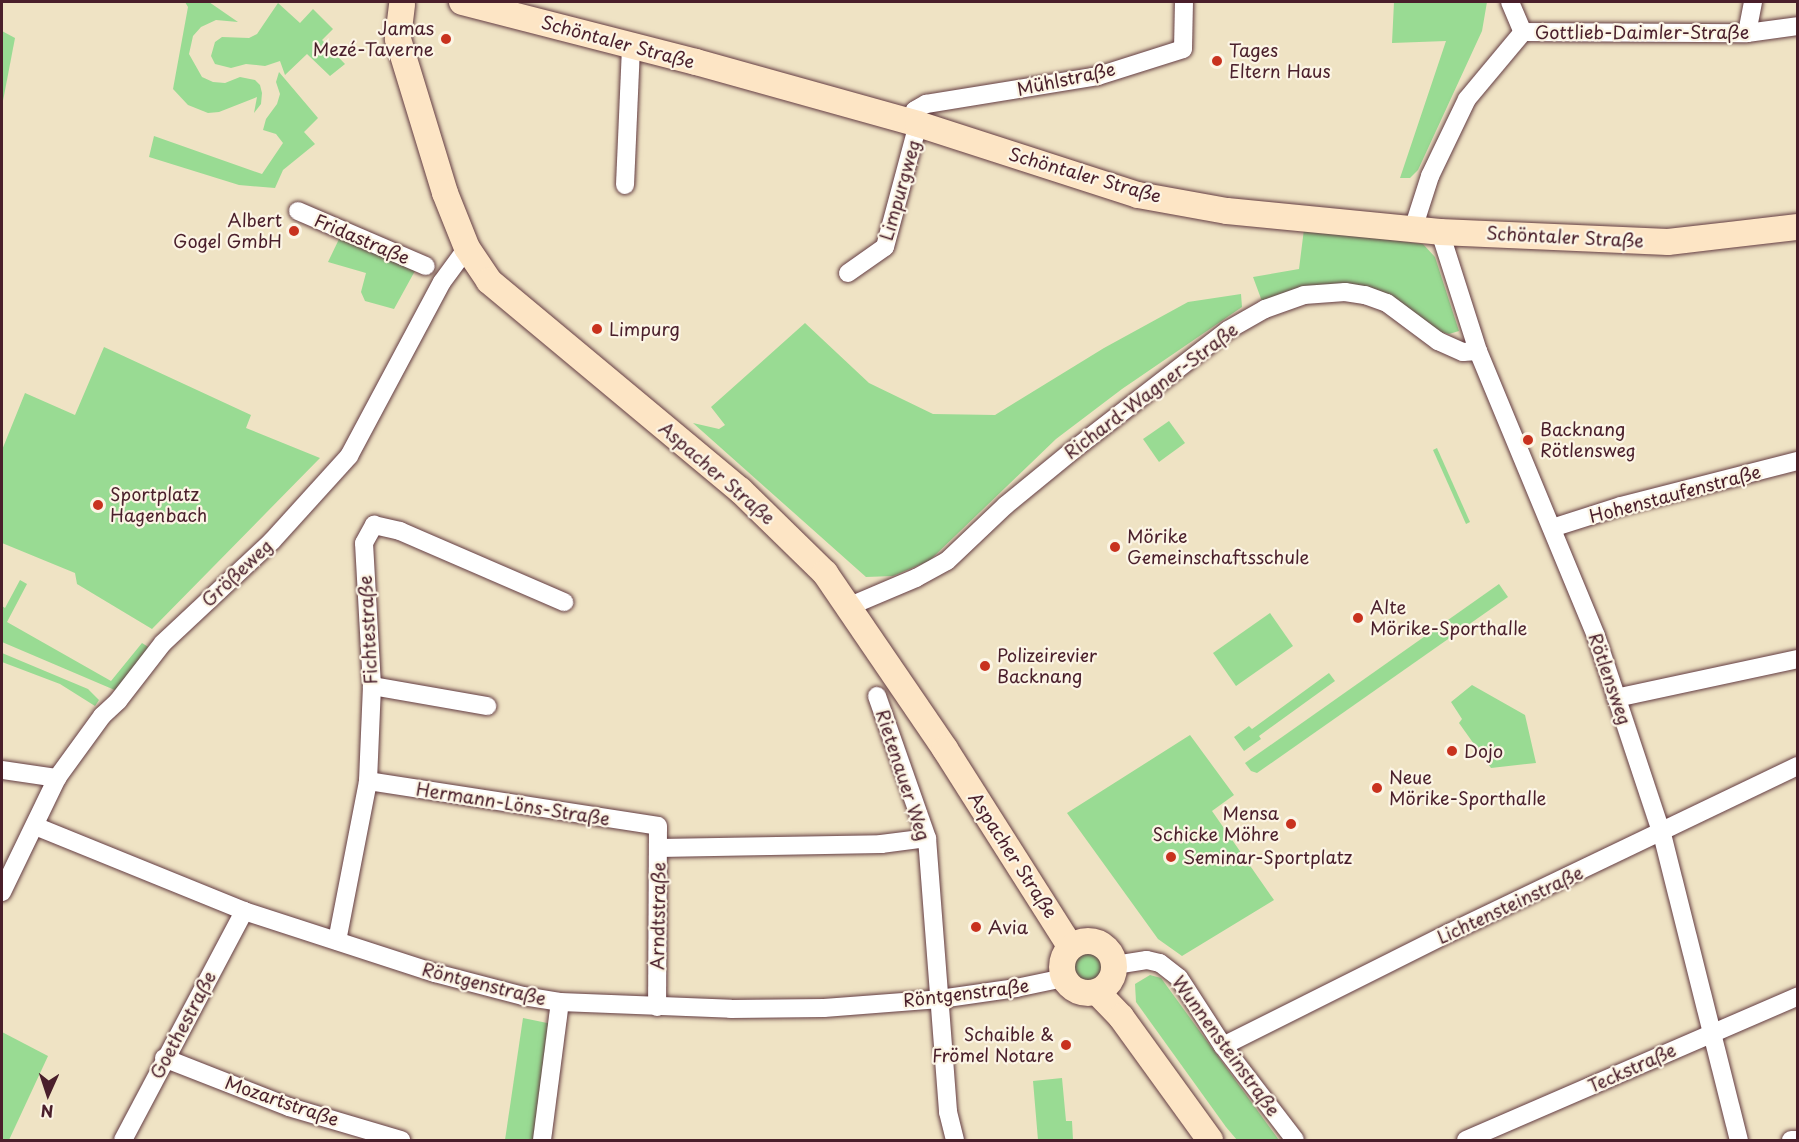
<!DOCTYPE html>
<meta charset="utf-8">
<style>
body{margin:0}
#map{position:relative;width:1799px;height:1142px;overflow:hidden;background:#efe3c4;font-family:"Playpen Sans",sans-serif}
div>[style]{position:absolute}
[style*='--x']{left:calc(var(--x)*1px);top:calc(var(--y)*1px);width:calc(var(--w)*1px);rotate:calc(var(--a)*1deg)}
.green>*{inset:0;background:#99db93}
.round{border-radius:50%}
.roads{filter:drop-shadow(0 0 2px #633c42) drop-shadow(0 0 2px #633c42)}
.street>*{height:18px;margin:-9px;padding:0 9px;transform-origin:9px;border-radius:9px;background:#fff}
.secondary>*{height:26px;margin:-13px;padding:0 13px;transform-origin:13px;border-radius:13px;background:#fde5c5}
.secondary>.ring{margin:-13px;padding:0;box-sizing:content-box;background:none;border:26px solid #fde5c5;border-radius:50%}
.dots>*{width:16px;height:16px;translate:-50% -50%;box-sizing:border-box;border:3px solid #fcf5e5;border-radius:50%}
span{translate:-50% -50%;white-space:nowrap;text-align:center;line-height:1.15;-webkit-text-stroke:4.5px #fcf5e5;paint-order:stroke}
.poi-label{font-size:18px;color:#4a1f2b}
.right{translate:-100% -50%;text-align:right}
.left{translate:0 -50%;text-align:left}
.street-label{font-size:18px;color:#4a1f2b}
.frame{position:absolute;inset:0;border:3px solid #4a1f2b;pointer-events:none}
.north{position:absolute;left:18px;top:1064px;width:60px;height:60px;-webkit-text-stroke:4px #fcf5e5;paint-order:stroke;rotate:183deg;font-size:16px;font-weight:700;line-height:24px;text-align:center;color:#4a1f2b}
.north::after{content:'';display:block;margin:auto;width:21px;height:27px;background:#4a1f2b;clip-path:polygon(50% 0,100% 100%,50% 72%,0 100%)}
</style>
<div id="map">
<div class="green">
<div style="clip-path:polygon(185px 2px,209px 2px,238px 22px,216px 20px,201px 27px,193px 36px,189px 54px,202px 77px,213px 82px,225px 83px,240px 77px,255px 80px,260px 85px,262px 93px,261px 104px,254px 113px,257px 97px,219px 112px,208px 113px,188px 105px,173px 89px,188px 7px)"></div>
<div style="clip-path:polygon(1394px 2px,1487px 2px,1482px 31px,1418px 170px,1410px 178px,1400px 178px,1446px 41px,1392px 43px)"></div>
<div style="clip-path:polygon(278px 3px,300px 23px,313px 9px,333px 29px,322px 40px,345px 64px,330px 76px,307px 54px,285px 75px,280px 61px,265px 66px,246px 64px,231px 68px,215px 64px,211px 56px,215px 42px,222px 37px,249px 38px,257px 34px)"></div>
<div style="clip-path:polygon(2px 31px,15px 38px,2px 106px)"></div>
<div style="clip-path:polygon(279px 72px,318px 118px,304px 132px,315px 144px,283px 170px,275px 188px,239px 185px,149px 157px,154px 136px,262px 174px,283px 143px,276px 134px,263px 130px,266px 119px,277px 104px,280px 94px,276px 82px)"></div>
<div style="clip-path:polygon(1304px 229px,1423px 244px,1435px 257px,1459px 331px,1449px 334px,1437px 331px,1380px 293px,1263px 304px,1253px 277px,1299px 269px)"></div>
<div style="clip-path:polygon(340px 237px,416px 269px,394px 309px,365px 301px,361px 292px,366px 273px,328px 262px)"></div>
<div style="clip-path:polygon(1241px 294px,1242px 307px,1122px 389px,1056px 439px,929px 561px,893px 576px,866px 577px,693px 423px,719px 429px,725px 425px,711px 407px,805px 323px,869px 383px,933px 414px,995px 415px,1104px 348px,1188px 302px)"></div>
<div style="clip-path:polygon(104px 347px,251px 415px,246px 428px,320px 458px,152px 629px,77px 584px,75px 573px,2px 543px,2px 450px,25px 393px,75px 415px)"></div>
<div style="clip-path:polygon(1169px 421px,1185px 443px,1159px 462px,1143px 439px)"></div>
<div style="clip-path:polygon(1437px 448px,1470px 522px,1466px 524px,1433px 450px)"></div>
<div style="clip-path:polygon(20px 580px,27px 584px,7px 622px,111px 681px,142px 643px,153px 650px,117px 691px,2px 642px,2px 606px,5px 608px)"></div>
<div style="clip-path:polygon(1499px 584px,1508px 597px,1257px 773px,1251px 771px,1245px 763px)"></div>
<div style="clip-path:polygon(1270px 613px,1293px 646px,1236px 686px,1213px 653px)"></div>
<div style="clip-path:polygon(2px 653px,88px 689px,99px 700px,95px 706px,60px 684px,2px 662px)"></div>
<div style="clip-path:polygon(1329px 673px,1335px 681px,1259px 736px,1261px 739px,1244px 751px,1234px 737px,1249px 726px,1252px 729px)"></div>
<div style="clip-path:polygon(1472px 685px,1525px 715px,1536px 763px,1491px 768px,1459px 723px,1462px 719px,1451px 702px)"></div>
<div style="clip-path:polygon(1190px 735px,1234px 795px,1212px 811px,1274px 900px,1182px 956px,1158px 939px,1067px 813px)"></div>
<div class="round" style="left:1069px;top:948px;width:38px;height:38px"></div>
<div style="clip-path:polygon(1150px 975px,1161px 978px,1279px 1140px,1237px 1140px,1226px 1127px,1136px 1002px,1135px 984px)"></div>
<div style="clip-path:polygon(523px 1018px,552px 1024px,536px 1140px,505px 1140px)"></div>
<div style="clip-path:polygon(2px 1032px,48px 1056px,9px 1140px,2px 1140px)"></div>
<div style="clip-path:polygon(1062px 1078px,1066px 1121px,1072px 1121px,1073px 1140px,1038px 1140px,1033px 1081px)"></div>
</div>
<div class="roads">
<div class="street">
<div style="--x:1510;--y:2;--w:33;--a:67"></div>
<div style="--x:1523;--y:32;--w:224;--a:0.3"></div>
<div style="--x:1747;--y:33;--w:51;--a:-7.8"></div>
<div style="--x:1747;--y:33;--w:32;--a:-79"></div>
<div style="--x:909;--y:122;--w:13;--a:-63"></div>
<div style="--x:915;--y:110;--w:13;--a:-29"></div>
<div style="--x:926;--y:104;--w:174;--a:-9.2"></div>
<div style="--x:1098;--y:76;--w:89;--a:-17.6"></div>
<div style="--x:1183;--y:49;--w:47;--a:-88.8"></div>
<div style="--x:625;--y:185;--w:140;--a:-87.5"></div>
<div style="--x:298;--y:211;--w:139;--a:23.3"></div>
<div style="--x:1413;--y:229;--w:56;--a:-72.2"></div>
<div style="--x:1430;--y:176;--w:85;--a:-64.3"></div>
<div style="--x:1467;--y:99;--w:87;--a:-50.1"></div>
<div style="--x:1440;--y:232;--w:125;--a:72.3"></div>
<div style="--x:1478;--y:351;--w:308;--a:67.5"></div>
<div style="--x:1596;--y:636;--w:209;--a:71.6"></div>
<div style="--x:1662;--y:834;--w:316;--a:75.9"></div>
<div style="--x:848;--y:273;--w:45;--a:-35.1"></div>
<div style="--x:885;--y:247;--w:127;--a:-75"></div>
<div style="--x:1552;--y:528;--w:72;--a:-17.7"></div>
<div style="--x:1621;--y:506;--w:183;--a:-14.3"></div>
<div style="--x:850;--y:606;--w:72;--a:-23"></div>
<div style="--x:916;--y:578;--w:35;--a:-29"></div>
<div style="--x:947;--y:561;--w:81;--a:-43.5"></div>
<div style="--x:1006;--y:505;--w:85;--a:-39.3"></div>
<div style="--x:1072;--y:451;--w:197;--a:-37.8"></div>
<div style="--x:1228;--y:330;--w:43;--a:-29.6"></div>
<div style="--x:1265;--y:309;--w:41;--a:-19.7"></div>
<div style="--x:1304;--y:295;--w:41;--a:-4.2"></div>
<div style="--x:1345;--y:292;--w:20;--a:9"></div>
<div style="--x:1365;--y:295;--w:23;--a:20"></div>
<div style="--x:1387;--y:303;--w:64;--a:36.7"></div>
<div style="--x:1438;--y:341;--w:27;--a:24"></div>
<div style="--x:1463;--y:352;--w:15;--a:-4"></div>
<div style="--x:372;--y:686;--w:117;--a:9.9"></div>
<div style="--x:877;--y:696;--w:151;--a:70.6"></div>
<div style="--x:927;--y:838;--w:275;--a:85.6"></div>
<div style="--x:948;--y:1112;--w:29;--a:76"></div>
<div style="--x:1616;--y:698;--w:186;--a:-12.1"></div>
<div style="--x:2;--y:770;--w:56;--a:8.3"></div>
<div style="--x:368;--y:781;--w:293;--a:8.8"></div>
<div style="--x:658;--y:826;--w:181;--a:90.3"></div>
<div style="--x:35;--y:826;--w:226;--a:22.1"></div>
<div style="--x:244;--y:911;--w:201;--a:18"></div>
<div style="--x:435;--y:973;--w:91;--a:14.6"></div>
<div style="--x:523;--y:996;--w:37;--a:9"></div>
<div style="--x:560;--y:1002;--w:171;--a:2.3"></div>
<div style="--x:731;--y:1009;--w:93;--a:-0.6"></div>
<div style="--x:824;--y:1008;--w:116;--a:-4.4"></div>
<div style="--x:940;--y:999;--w:77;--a:-8.2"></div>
<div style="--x:1016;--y:988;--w:49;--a:-11.8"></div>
<div style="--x:659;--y:848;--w:222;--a:-1"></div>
<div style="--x:881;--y:844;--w:46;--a:-7.4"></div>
<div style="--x:2;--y:892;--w:127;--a:-64.2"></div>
<div style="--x:57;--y:778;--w:77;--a:-54"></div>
<div style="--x:102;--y:716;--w:22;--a:-43"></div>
<div style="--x:118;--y:701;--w:73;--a:-52.2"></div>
<div style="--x:163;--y:643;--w:149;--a:-43.1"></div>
<div style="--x:272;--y:541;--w:115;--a:-47.8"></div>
<div style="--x:349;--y:456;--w:197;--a:-61.9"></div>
<div style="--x:442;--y:282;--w:42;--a:-53.7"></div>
<div style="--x:337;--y:941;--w:163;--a:-79"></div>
<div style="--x:368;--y:781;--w:95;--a:-87.6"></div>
<div style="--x:372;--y:686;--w:143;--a:-93.2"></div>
<div style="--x:364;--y:543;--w:21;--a:-61"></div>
<div style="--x:374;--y:525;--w:27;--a:13"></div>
<div style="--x:400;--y:531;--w:179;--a:23.4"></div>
<div style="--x:1115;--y:965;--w:32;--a:-9"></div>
<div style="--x:1147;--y:960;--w:13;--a:13"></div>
<div style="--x:1160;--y:963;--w:24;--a:38"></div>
<div style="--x:1179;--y:978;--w:81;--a:57.1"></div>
<div style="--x:1223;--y:1046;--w:118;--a:52.5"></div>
<div style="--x:1223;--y:1046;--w:253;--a:-26.6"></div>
<div style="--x:1449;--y:933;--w:387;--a:-25.6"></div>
<div style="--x:164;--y:1058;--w:134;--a:21.4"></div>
<div style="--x:289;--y:1107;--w:117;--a:16.4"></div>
<div style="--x:123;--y:1140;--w:259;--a:-62.1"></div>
<div style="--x:542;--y:1140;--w:139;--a:-82.6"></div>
<div style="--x:1466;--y:1140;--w:362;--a:-23.4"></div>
<div style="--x:1791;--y:1140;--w:7;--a:0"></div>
</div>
<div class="secondary">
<div style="--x:462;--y:2;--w:242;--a:14.4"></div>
<div style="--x:696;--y:62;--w:230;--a:15.6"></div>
<div style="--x:918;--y:124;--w:231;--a:17.9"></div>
<div style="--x:1138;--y:195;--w:90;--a:10.2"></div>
<div style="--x:1227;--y:211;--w:214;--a:5.6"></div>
<div style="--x:1440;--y:232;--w:228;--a:2.5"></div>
<div style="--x:1668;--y:242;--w:131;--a:-6.6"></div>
<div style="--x:402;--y:5;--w:34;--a:97"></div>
<div style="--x:398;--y:39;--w:161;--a:73"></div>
<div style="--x:445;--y:193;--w:59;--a:68.2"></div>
<div style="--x:467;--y:248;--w:40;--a:56"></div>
<div style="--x:489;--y:281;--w:327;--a:39.8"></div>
<div style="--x:740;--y:490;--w:119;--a:44.3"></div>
<div style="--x:825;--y:573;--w:213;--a:55.7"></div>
<div style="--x:945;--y:749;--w:233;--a:57.6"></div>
<div class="ring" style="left:1062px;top:941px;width:26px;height:26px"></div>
<div style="--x:1098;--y:993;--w:33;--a:46"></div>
<div style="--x:1121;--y:1017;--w:152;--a:54.1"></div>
</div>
</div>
<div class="dots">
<div style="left:446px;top:39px;background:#c8321e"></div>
<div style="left:1217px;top:61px;background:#c8321e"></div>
<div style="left:294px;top:231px;background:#c8321e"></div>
<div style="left:597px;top:329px;background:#c8321e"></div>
<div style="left:1528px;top:440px;background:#c8321e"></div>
<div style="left:98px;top:505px;background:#c8321e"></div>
<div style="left:1115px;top:547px;background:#c8321e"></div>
<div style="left:1358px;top:618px;background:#c8321e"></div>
<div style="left:985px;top:666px;background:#c8321e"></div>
<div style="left:1452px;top:751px;background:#c8321e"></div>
<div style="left:1377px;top:788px;background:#c8321e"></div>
<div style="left:1291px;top:824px;background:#c8321e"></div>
<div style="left:1171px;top:857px;background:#c8321e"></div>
<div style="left:976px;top:927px;background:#c8321e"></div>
<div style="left:1066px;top:1045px;background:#c8321e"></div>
</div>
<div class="poi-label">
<span class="right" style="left:434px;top:39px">Jamas<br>Mezé-Taverne</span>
<span class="left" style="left:1229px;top:61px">Tages<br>Eltern Haus</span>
<span class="right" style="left:282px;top:231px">Albert<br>Gogel GmbH</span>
<span class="left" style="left:609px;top:329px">Limpurg</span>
<span class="left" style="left:1540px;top:440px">Backnang<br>Rötlensweg</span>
<span class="left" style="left:110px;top:505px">Sportplatz<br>Hagenbach</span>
<span class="left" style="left:1127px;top:547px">Mörike<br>Gemeinschaftsschule</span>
<span class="left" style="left:1370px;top:618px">Alte<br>Mörike-Sporthalle</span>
<span class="left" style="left:997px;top:666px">Polizeirevier<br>Backnang</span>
<span class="left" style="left:1464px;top:751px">Dojo</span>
<span class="left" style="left:1389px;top:788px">Neue<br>Mörike-Sporthalle</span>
<span class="right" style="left:1279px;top:824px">Mensa<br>Schicke Möhre</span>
<span class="left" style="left:1183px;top:857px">Seminar-Sportplatz</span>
<span class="left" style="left:988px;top:927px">Avia</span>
<span class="right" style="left:1054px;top:1045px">Schaible &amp;<br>Frömel Notare</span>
</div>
<div class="street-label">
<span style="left:1642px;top:32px">Gottlieb-Daimler-Straße</span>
<span style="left:618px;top:42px;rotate:15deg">Schöntaler Straße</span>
<span style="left:1066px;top:79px;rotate:-12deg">Mühlstraße</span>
<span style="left:1085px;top:175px;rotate:16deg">Schöntaler Straße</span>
<span style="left:900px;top:190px;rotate:-74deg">Limpurgweg</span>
<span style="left:1565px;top:237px;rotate:3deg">Schöntaler Straße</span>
<span style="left:362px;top:239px;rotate:23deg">Fridastraße</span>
<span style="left:1151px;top:391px;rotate:-37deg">Richard-Wagner-Straße</span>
<span style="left:717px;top:473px;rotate:41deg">Aspacher Straße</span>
<span style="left:1675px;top:494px;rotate:-15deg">Hohenstaufenstraße</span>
<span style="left:237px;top:573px;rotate:-43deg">Größeweg</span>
<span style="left:368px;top:630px;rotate:-93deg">Fichtestraße</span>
<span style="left:1610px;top:679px;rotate:71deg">Rötlensweg</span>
<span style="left:903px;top:775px;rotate:72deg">Rietenauer Weg</span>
<span style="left:513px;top:804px;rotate:9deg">Hermann-Löns-Straße</span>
<span style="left:1013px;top:855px;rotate:57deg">Aspacher Straße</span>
<span style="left:1510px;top:905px;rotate:-25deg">Lichtensteinstraße</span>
<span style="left:658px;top:916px;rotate:-89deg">Arndtstraße</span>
<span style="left:484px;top:984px;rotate:14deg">Röntgenstraße</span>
<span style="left:966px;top:993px;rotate:-7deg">Röntgenstraße</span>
<span style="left:183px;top:1025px;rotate:-62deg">Goethestraße</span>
<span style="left:1226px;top:1046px;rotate:54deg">Wunnensteinstraße</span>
<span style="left:1632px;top:1068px;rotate:-24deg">Teckstraße</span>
<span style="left:282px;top:1101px;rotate:19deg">Mozartstraße</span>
</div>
<div class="frame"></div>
<div class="north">N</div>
</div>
